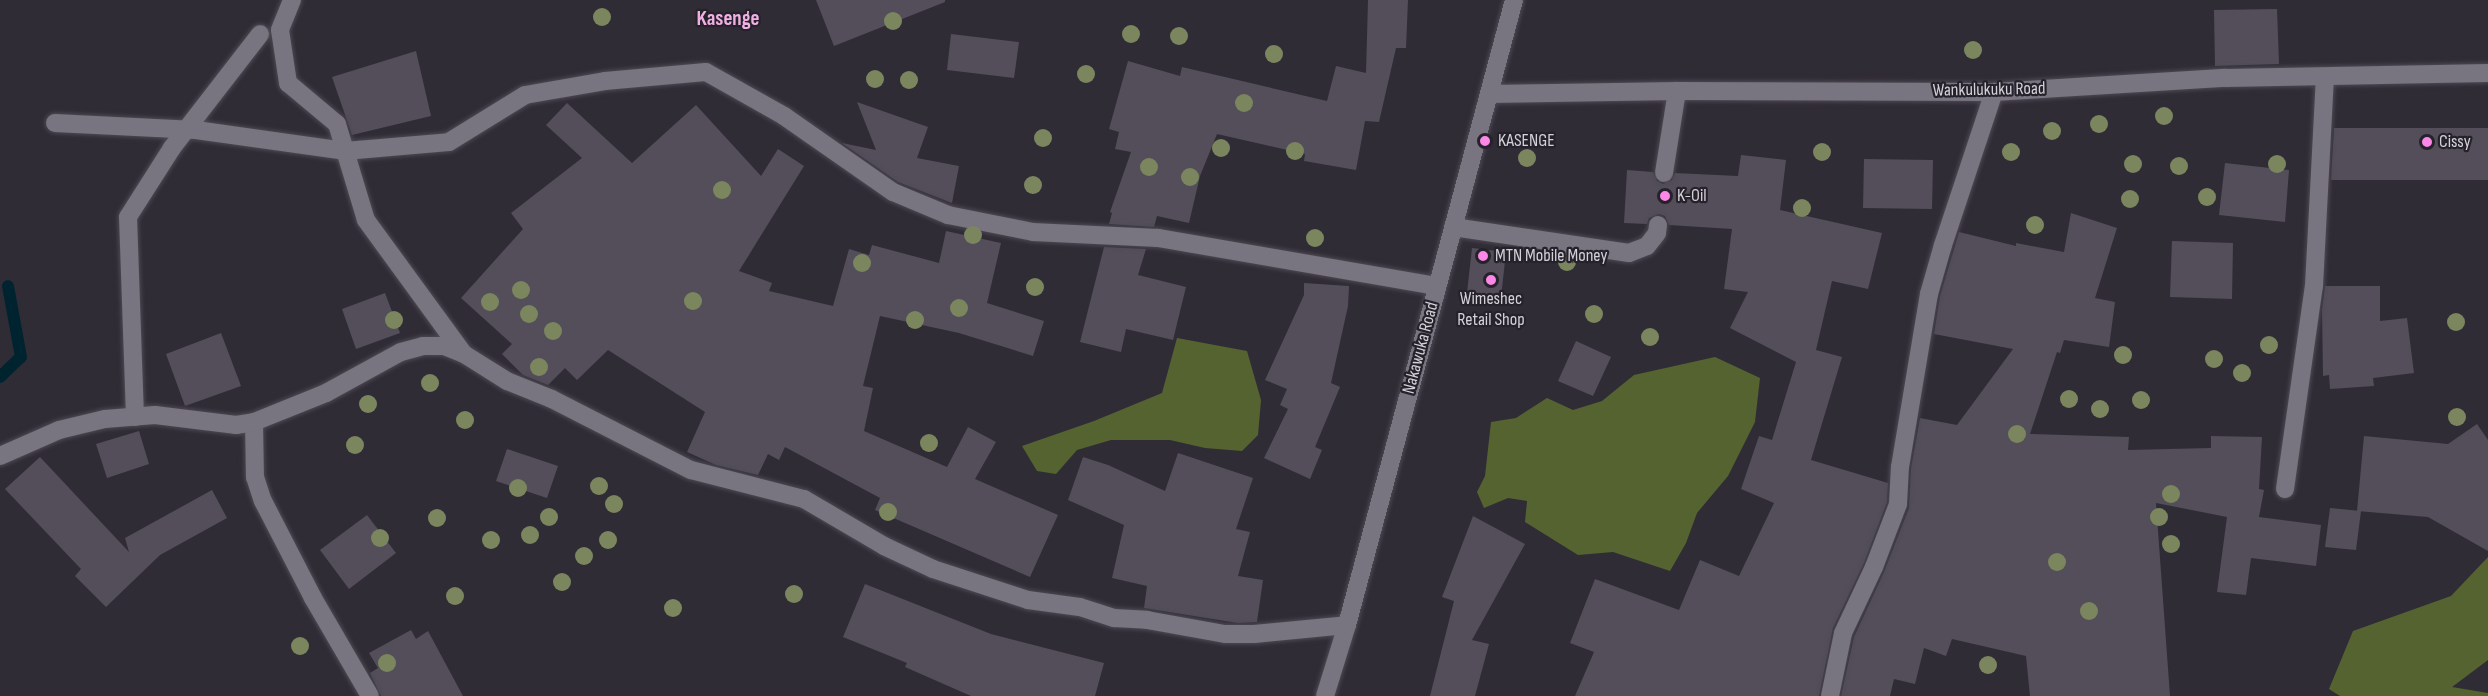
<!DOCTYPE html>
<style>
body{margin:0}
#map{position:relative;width:2488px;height:696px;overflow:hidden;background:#302c36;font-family:"Sofia Sans Condensed",sans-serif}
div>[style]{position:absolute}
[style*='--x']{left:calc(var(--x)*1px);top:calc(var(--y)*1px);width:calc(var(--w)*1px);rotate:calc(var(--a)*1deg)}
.forest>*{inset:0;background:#556330}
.stream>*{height:12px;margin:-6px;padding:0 6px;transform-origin:6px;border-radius:6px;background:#00242f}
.building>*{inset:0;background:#534e5a}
.roads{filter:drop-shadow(0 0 2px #4d4952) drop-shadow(0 0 2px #4d4952)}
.lane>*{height:18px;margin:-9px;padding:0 9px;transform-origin:9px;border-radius:9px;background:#787480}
.street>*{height:18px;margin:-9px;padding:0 9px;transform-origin:9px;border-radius:9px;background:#787480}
.secondary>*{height:18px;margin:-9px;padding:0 9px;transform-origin:9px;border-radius:9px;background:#787480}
.trees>*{width:18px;height:18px;margin:-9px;border-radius:50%;background:#7b865f}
.dots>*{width:16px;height:16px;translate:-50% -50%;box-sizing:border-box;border:3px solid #26222c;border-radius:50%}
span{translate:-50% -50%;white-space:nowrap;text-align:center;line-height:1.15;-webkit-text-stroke:4.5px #26222c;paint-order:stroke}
.street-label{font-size:18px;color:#d4d1d8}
.poi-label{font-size:18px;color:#d4d1d8}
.left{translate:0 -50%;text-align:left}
.quarter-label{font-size:21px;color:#f1b0e4;font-weight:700}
</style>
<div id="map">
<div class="forest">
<div style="clip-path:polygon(1177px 338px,1247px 351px,1261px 400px,1258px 435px,1242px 451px,1205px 448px,1170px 440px,1111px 440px,1077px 450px,1056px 474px,1037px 471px,1022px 446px,1094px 421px,1162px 393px)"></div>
<div style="clip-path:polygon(1715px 357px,1760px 378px,1755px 422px,1728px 476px,1697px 513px,1686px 543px,1670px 571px,1613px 552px,1578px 555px,1525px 522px,1527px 501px,1508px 498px,1484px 508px,1477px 492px,1485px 476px,1491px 422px,1516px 418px,1547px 398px,1573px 410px,1602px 401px,1634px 375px)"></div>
<div style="clip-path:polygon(2488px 557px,2488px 660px,2452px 687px,2488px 693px,2488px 696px,2340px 696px,2329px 689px,2353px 631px,2451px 596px)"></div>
</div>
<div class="stream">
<div style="--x:0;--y:377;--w:29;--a:-44"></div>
<div style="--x:21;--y:357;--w:72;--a:-100.4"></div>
</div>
<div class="building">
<div style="clip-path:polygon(816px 0,945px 0,945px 2px,834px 46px)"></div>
<div style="clip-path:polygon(1368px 0,1408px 0,1406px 48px,1396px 48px,1379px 122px,1365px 121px,1356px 170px,1304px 161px,1305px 154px,1217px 134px,1200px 176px,1189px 223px,1157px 216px,1154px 227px,1109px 224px,1112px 213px,1110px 212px,1131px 152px,1115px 149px,1119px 132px,1109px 129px,1128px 61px,1180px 76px,1182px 67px,1327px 101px,1336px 66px,1366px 73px)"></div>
<div style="clip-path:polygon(2277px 9px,2279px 64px,2215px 66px,2214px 10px)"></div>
<div style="clip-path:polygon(951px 34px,1019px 42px,1014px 78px,947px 70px)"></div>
<div style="clip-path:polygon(416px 51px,431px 116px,352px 135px,332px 77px)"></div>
<div style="clip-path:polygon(857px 102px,928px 127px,917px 158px,959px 166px,952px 203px,898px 182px,842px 143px,876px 150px)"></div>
<div style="clip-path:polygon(567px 103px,632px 163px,696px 105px,761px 176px,778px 149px,804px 166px,739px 271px,772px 283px,769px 291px,833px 306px,849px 249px,869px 255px,872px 245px,939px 263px,946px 231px,1001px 243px,987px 303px,1044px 321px,1033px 356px,959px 333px,880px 316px,863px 386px,873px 388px,864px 431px,947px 467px,968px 427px,996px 442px,975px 479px,1058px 515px,1030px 577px,875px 510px,880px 498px,785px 447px,779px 460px,768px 454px,758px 475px,716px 465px,687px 452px,705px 412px,608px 350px,577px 380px,565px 368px,548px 385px,523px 375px,502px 354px,512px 344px,461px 298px,523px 229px,511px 213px,582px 158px,546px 125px)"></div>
<div style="clip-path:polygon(2334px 128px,2488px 128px,2488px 180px,2331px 180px)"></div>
<div style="clip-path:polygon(1741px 155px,1786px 160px,1780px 210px,1882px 233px,1868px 289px,1832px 281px,1816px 350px,1842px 357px,1811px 460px,1888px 483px,1887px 502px,1864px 563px,1833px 628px,1819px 696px,1575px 696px,1594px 652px,1570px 643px,1595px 579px,1679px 610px,1700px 560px,1739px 576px,1774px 503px,1741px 489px,1759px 436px,1772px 440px,1796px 362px,1730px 328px,1748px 292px,1724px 289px,1732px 229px,1669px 225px,1665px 216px,1659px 214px,1649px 218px,1647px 224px,1624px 223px,1627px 170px,1653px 172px,1657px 181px,1663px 184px,1672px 180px,1675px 173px,1738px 176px)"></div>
<div style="clip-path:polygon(1864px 159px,1933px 160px,1932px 209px,1863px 208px)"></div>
<div style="clip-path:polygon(2225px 163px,2289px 170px,2285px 222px,2219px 215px)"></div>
<div style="clip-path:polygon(2071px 213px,2117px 228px,2095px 298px,2115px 302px,2109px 347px,2064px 340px,2060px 353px,2057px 352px,2030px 434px,2129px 437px,2128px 450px,2211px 448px,2211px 436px,2262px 437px,2259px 489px,2264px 490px,2259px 517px,2321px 525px,2316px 566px,2251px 558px,2246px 595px,2217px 592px,2227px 517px,2156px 503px,2170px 696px,2030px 696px,2026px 656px,1952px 639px,1946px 656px,1924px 648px,1915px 684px,1894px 679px,1890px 696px,1841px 696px,1854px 637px,1884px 572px,1909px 508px,1911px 468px,1920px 418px,1957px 425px,2013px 349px,1934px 334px,1940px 296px,1959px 232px,2016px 246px,2016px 243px,2064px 252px)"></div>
<div style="clip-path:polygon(2172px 241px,2233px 243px,2232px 299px,2170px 297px)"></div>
<div style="clip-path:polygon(1104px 247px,1146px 249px,1138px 275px,1186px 287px,1173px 340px,1126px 329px,1121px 352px,1080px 342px)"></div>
<div style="clip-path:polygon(1472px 248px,1506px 252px,1501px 297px,1467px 293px)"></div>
<div style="clip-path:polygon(1304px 283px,1349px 286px,1348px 306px,1331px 383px,1340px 387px,1315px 447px,1322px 450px,1310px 479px,1264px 458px,1288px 409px,1280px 405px,1287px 389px,1265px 380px,1304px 295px)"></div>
<div style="clip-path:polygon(2325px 286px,2380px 286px,2380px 321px,2407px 318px,2414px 373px,2373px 378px,2374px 386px,2330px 389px,2329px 375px,2323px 376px,2322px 310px)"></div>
<div style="clip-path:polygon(385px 293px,400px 333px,356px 349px,342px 309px)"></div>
<div style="clip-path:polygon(221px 333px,241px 386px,185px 406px,166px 354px)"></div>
<div style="clip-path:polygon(1576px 341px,1611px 357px,1593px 396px,1558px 381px)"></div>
<div style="clip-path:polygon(2477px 424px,2488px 440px,2488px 551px,2428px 517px,2357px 511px,2364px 436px,2448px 444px)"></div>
<div style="clip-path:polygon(139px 431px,149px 464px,107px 478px,96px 444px)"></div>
<div style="clip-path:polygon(507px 449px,558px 466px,547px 498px,496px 481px)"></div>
<div style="clip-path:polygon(1178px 453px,1253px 478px,1236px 529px,1250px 532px,1238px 576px,1263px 580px,1257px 622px,1238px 623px,1144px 608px,1147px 586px,1112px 578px,1124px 525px,1068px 500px,1083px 457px,1108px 465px,1165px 491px)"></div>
<div style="clip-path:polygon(40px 457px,129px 552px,125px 538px,212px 490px,227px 518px,160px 555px,106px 607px,75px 576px,81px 569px,5px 489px)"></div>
<div style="clip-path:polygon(2330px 508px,2361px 511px,2356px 550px,2325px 547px)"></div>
<div style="clip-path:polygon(367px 515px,396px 553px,349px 589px,320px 550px)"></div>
<div style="clip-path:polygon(1473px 516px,1525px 544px,1472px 640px,1489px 644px,1475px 696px,1430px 696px,1454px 601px,1442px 597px)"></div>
<div style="clip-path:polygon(865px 584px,991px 634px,1104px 663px,1095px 696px,971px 696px,905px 667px,907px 663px,843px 637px)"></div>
<div style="clip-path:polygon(411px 630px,416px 639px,428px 631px,463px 696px,381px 696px,370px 673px,378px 668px,369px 653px)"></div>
</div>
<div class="roads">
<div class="lane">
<div style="--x:1664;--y:173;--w:83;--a:-81"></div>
<div style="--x:1453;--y:227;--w:178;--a:8.4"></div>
<div style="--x:1629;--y:253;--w:19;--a:-21"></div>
<div style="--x:1647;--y:246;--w:16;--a:-52"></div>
<div style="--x:1657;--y:233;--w:8;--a:-83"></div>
</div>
<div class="street">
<div style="--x:292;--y:0;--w:32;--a:112"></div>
<div style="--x:280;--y:30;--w:54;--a:81.4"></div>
<div style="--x:288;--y:83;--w:64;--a:39.9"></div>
<div style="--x:337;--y:124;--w:100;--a:73.2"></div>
<div style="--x:366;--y:220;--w:165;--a:53.9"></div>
<div style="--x:55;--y:123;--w:141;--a:2.8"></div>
<div style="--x:196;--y:130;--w:150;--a:8"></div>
<div style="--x:345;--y:151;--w:104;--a:-4.9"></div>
<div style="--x:449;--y:142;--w:89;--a:-31.7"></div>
<div style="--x:525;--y:95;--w:81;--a:-9.9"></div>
<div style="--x:605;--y:81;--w:101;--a:-5.1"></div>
<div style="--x:706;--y:72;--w:90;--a:29.4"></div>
<div style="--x:784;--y:116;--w:133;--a:34.9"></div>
<div style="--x:893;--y:192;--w:60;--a:22.7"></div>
<div style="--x:948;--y:215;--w:87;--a:11.3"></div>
<div style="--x:1033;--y:232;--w:125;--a:2.7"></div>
<div style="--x:1158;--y:238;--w:283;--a:9.8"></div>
<div style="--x:135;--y:417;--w:200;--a:-92"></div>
<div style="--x:128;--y:217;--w:82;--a:-57.5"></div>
<div style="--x:172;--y:148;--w:144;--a:-52.3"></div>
<div style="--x:254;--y:422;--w:55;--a:89"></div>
<div style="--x:255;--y:477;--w:25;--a:72"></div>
<div style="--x:263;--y:501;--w:109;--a:62.7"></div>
<div style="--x:313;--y:598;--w:113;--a:59.8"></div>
<div style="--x:0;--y:456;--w:64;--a:-23.8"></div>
<div style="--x:59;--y:430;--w:47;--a:-13.4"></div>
<div style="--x:105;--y:419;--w:50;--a:-4.6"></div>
<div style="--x:155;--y:415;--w:82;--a:7"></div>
<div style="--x:236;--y:425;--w:18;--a:-9"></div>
<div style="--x:254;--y:422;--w:78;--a:-21.9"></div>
<div style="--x:326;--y:393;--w:85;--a:-28.7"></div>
<div style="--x:401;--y:352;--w:23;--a:-15"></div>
<div style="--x:423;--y:346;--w:21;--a:0"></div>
<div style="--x:444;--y:346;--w:22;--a:22"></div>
<div style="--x:464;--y:354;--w:51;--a:32.1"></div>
<div style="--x:507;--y:381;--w:48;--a:21.8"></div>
<div style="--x:552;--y:399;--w:156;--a:27.1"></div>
<div style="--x:691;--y:470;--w:117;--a:14.4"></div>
<div style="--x:804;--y:499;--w:93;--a:30.4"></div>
<div style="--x:884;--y:546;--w:54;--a:25.1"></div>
<div style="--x:933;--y:569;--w:100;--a:18.1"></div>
<div style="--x:1028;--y:600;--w:52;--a:7.7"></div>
<div style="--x:1080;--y:607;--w:36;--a:18"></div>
<div style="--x:1114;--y:618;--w:33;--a:3"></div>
<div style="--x:1147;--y:620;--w:79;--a:10.2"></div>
<div style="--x:1225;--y:634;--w:29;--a:0"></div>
<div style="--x:1254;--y:634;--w:93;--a:-5.5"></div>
<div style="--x:2285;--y:489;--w:205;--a:-81.9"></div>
<div style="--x:2314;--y:286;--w:208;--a:-87"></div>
<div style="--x:1830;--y:696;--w:64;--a:-78.3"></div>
<div style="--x:1843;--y:633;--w:73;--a:-64.8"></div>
<div style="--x:1874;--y:567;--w:67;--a:-69.1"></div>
<div style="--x:1898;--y:504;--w:37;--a:-87"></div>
<div style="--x:1900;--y:467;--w:175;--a:-80.5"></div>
<div style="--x:1929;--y:294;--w:51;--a:-74.1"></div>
<div style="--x:1943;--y:245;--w:161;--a:-71.6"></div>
</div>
<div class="secondary">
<div style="--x:1489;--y:94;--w:188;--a:-0.9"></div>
<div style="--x:1677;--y:91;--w:317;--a:0.2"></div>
<div style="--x:1994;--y:92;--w:232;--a:-3.5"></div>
<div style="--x:2226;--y:78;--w:262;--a:-1.1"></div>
<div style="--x:1325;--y:696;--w:74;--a:-72.8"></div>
<div style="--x:1347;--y:625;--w:647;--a:-75.04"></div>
</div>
</div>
<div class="trees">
<div style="left:602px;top:17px"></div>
<div style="left:893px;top:21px"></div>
<div style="left:1131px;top:34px"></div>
<div style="left:1179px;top:36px"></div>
<div style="left:1973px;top:50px"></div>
<div style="left:1274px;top:54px"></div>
<div style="left:1086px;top:74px"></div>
<div style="left:875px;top:79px"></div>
<div style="left:909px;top:80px"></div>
<div style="left:1244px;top:103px"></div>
<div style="left:2164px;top:116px"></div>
<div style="left:2099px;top:124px"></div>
<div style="left:2052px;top:131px"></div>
<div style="left:1043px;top:138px"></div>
<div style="left:1221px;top:148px"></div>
<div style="left:1295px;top:151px"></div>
<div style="left:1822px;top:152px"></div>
<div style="left:2011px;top:152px"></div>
<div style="left:1527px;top:158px"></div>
<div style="left:2133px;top:164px"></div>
<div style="left:2277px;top:164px"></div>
<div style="left:2179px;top:166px"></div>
<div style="left:1149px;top:167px"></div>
<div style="left:1190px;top:177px"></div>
<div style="left:1033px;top:185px"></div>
<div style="left:722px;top:190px"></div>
<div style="left:2207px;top:197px"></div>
<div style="left:2130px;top:199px"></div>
<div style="left:1802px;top:208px"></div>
<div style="left:2035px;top:225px"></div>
<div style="left:973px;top:235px"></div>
<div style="left:1315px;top:238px"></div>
<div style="left:1567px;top:262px"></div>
<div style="left:862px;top:263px"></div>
<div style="left:1035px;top:287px"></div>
<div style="left:521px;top:290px"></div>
<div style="left:693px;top:301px"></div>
<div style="left:490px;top:302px"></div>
<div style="left:959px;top:308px"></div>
<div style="left:529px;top:314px"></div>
<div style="left:1594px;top:314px"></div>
<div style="left:394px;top:320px"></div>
<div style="left:915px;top:320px"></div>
<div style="left:2456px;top:322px"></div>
<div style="left:553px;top:331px"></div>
<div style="left:1650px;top:337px"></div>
<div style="left:2269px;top:345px"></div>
<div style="left:2123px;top:355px"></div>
<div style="left:2214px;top:359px"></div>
<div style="left:539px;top:367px"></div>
<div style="left:2242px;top:373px"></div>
<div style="left:430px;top:383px"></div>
<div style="left:2069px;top:399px"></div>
<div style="left:2141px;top:400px"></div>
<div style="left:368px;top:404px"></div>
<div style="left:2100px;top:409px"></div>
<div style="left:2457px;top:417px"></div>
<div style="left:465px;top:420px"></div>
<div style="left:2017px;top:434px"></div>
<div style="left:929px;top:443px"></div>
<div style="left:355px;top:445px"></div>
<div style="left:599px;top:486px"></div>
<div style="left:518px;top:488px"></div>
<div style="left:2171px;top:494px"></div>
<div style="left:614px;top:504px"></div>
<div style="left:888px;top:512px"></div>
<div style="left:549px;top:517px"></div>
<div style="left:2159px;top:517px"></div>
<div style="left:437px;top:518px"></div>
<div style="left:530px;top:535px"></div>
<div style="left:380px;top:538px"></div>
<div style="left:491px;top:540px"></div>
<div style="left:608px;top:540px"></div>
<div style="left:2171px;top:544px"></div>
<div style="left:584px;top:556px"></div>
<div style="left:2057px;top:562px"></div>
<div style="left:562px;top:582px"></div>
<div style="left:794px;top:594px"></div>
<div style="left:455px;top:596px"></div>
<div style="left:673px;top:608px"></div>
<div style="left:2089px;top:611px"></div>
<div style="left:300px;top:646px"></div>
<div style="left:387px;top:663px"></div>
<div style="left:1988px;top:665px"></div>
</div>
<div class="dots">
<div style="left:1485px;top:141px;background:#fb87e6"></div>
<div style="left:2427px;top:142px;background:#fb87e6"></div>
<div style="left:1665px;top:196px;background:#fb87e6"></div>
<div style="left:1483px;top:256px;background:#fb87e6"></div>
<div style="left:1491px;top:280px;background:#fb87e6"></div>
</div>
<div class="street-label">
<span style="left:1989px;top:90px;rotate:-1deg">Wankulukuku Road</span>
<span style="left:1421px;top:348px;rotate:-75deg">Nakawuka Road</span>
</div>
<div class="poi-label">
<span class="left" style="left:1498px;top:141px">KASENGE</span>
<span class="left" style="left:2439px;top:142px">Cissy</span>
<span class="left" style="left:1677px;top:196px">K-Oil</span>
<span class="left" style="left:1495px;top:256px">MTN Mobile Money</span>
<span style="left:1491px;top:310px">Wimeshec<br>Retail Shop</span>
</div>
<div class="quarter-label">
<span style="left:728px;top:19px">Kasenge</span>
</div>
</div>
